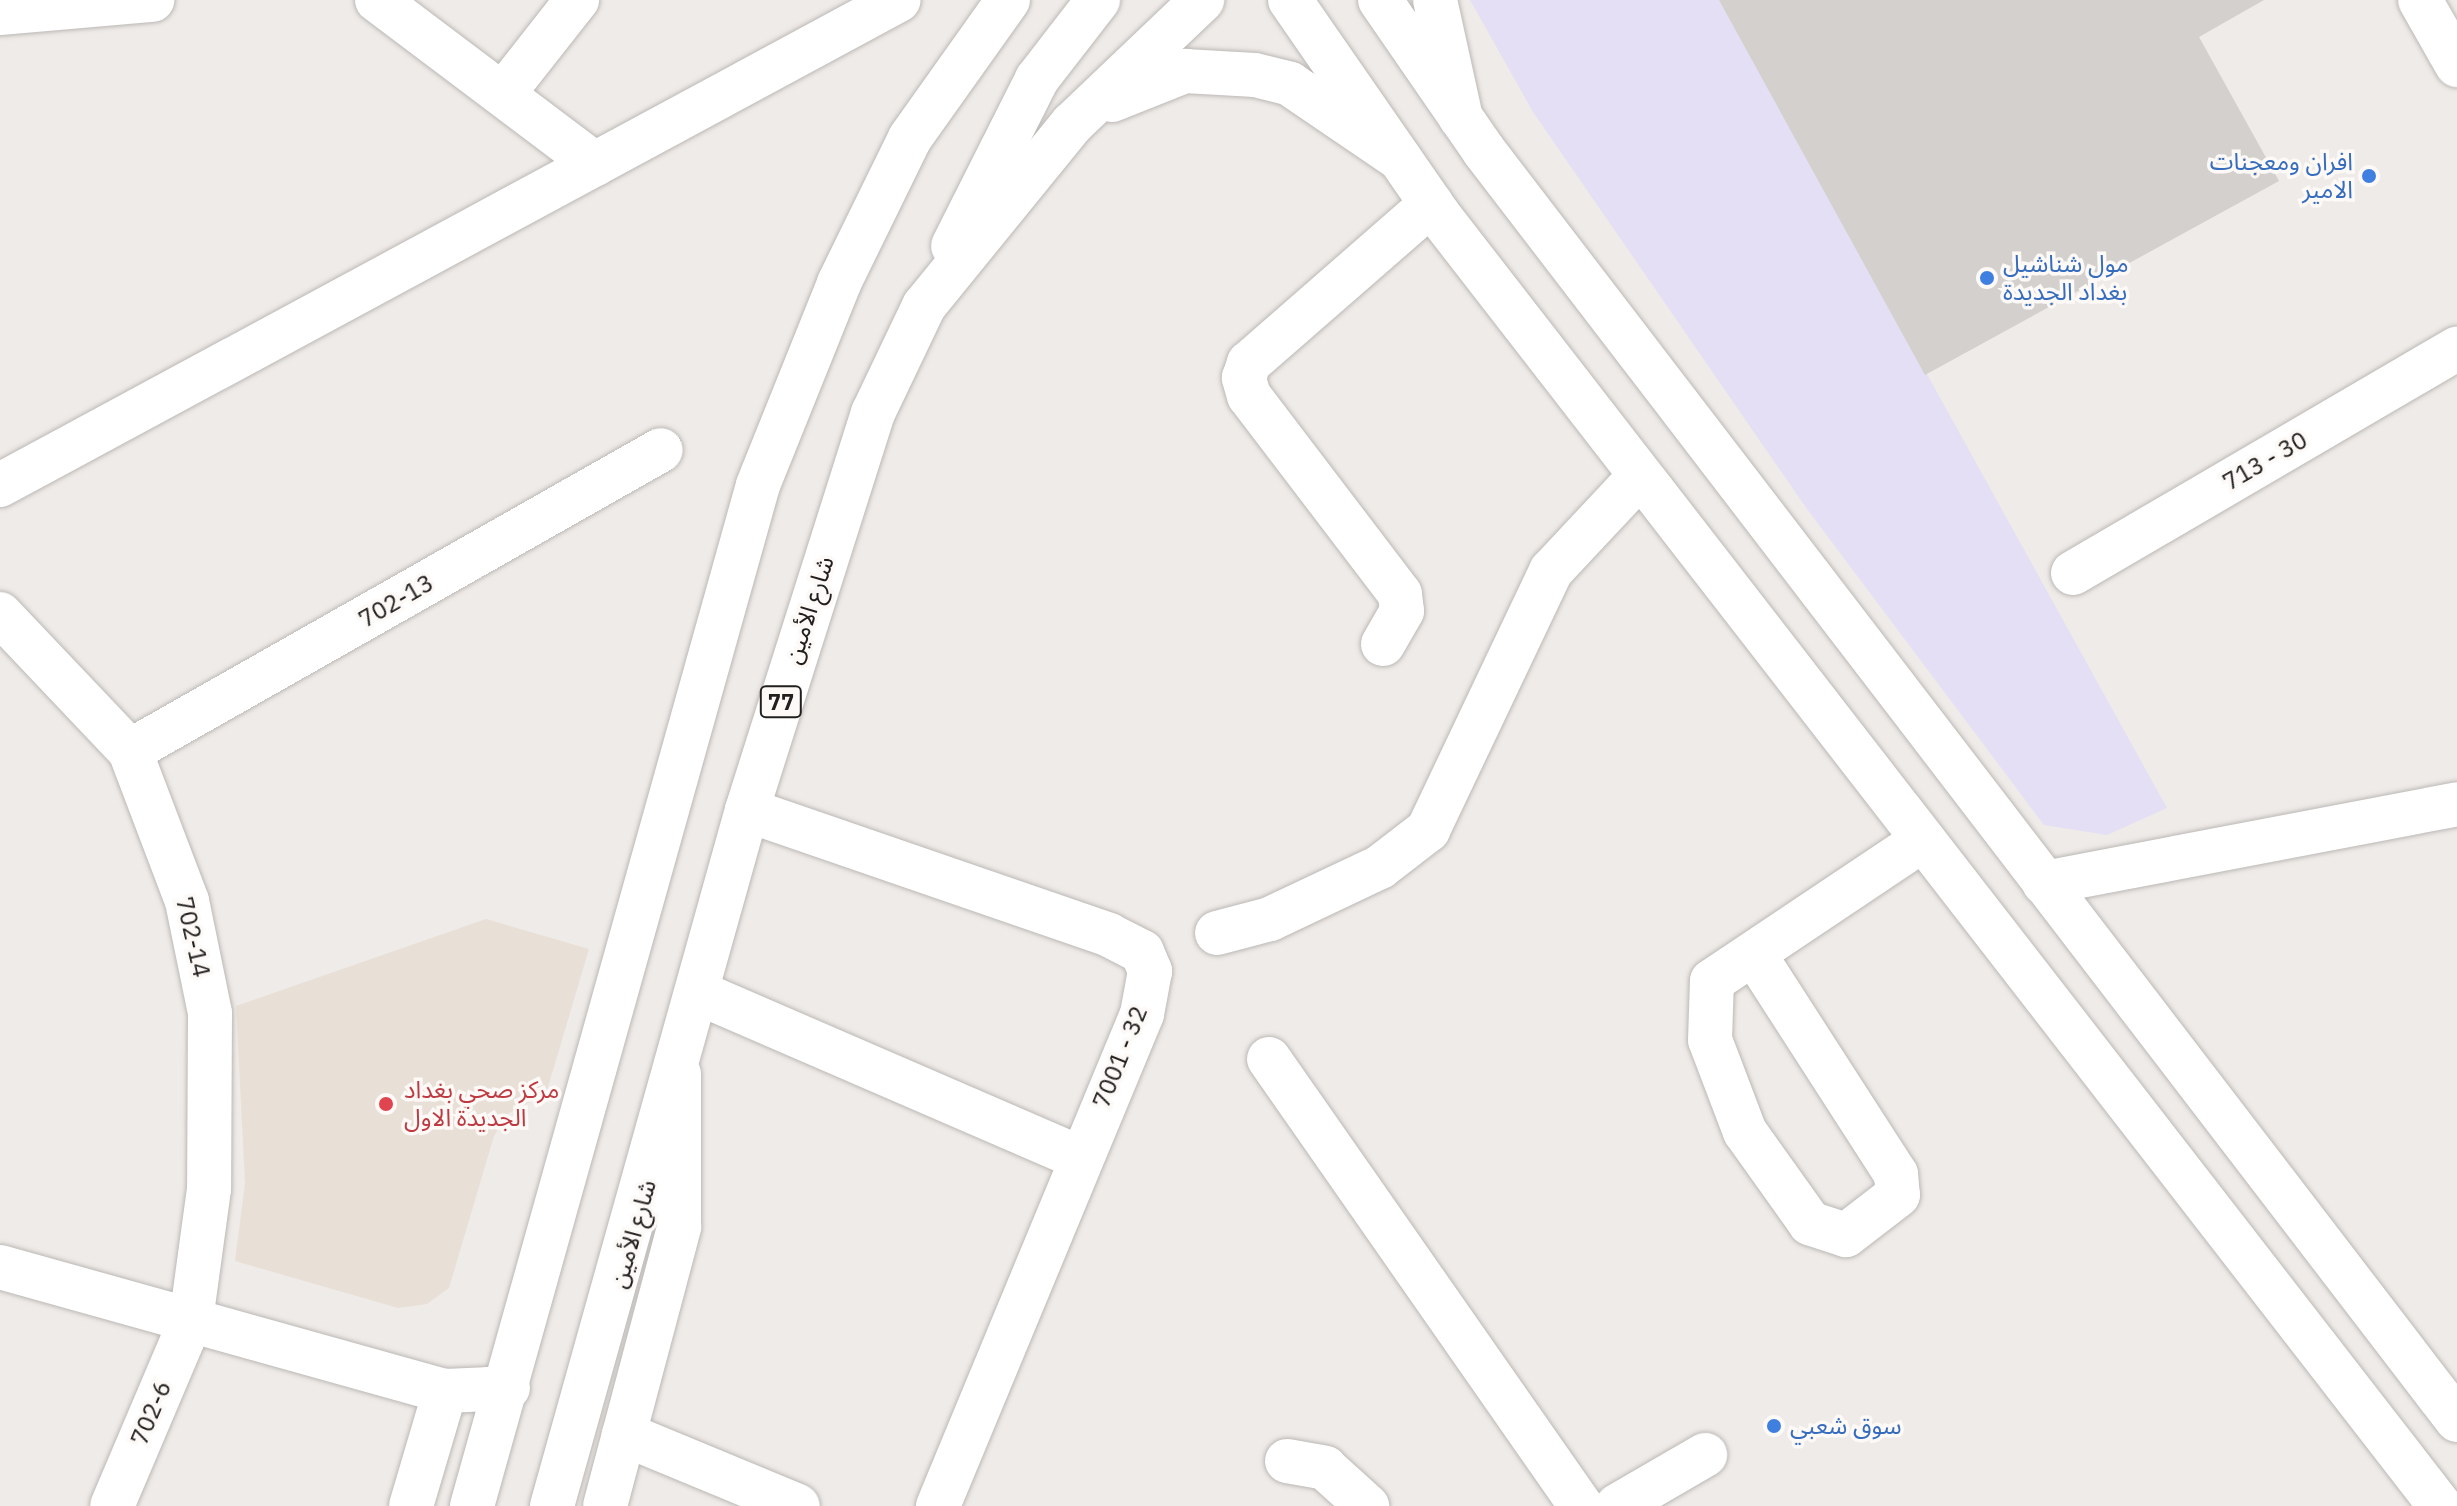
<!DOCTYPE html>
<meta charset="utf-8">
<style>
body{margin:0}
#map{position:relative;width:2457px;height:1506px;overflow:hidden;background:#efebe8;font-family:"IBM Plex Sans","Noto Sans Arabic",sans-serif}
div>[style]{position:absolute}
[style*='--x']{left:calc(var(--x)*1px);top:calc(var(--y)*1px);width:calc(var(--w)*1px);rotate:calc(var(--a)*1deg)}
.commercial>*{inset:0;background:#e4dff4}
.built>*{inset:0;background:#e8dfd7}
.building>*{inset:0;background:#d3d0cd}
.roads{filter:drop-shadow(0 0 2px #bbb8b5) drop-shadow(0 0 2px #bbb8b5)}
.minor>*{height:44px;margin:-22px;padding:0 22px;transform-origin:22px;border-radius:22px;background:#fff}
.major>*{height:44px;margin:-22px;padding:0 22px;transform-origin:22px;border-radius:22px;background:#fff}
.dots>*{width:22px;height:22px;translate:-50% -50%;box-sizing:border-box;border:4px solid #fcf9f6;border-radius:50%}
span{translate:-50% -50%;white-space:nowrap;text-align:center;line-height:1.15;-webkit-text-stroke:7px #fcf9f6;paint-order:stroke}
.shield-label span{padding:2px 6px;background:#fcf9f6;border:2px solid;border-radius:6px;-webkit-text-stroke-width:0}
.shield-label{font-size:22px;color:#21201f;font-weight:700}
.shop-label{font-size:24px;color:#366cbe}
.right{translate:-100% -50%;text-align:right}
.left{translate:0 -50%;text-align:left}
.street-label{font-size:24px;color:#21201f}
.health-label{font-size:24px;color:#be3a42}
</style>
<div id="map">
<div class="commercial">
<div style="clip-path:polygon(1470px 0,1720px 0,2167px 808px,2107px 835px,2044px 825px,1807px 509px,1533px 112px)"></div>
</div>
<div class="built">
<div style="clip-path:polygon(486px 919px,589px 949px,546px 1094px,507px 1114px,494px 1136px,449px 1288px,427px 1304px,398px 1308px,235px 1261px,245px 1183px,236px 1006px)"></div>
</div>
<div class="building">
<div style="clip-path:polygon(1719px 0,2264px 0,2199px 37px,2279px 181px,1925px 375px)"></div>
</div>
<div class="roads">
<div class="minor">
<div style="--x:377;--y:0;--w:273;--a:37"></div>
<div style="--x:1290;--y:0;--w:260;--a:55.3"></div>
<div style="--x:1438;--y:214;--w:1635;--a:52.2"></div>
<div style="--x:1380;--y:0;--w:183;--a:55.4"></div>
<div style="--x:1484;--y:151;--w:1599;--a:52.52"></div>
<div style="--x:2420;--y:0;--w:75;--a:60.4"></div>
<div style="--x:0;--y:13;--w:153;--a:-4.9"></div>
<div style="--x:503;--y:94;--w:120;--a:-51.8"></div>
<div style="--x:0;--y:485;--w:1021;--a:-28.35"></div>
<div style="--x:2073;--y:573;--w:445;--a:-30.3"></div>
<div style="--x:0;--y:614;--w:189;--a:46.5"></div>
<div style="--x:130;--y:751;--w:160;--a:69.2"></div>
<div style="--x:187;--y:901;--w:114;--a:78.4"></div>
<div style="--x:210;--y:1013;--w:176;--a:90.3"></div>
<div style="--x:209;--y:1189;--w:132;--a:97.8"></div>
<div style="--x:191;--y:1320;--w:202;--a:113"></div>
<div style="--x:1383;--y:644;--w:38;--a:-60"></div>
<div style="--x:1402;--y:611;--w:17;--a:-97"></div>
<div style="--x:1400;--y:594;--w:249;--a:-127.3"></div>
<div style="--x:1249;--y:396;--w:19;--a:-106"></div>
<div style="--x:1244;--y:378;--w:16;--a:-72"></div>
<div style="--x:1249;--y:363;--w:242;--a:-41.1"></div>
<div style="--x:130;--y:751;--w:610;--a:-29.55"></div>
<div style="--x:747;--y:810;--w:383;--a:19"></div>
<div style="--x:1109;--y:935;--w:37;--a:27"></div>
<div style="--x:1142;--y:952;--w:21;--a:67"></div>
<div style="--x:1150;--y:971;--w:44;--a:100.5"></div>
<div style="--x:1142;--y:1014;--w:533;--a:112.52"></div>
<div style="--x:2044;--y:883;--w:420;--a:-10.8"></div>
<div style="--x:1217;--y:933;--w:55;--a:-14.8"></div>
<div style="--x:1270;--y:919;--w:122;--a:-25.3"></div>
<div style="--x:1380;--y:867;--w:61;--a:-37.6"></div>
<div style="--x:1428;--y:830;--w:287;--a:-64.6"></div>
<div style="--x:1551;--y:571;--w:130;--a:-46.9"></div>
<div style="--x:1754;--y:954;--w:262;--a:57.2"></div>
<div style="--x:1896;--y:1174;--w:21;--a:85"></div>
<div style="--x:1898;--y:1195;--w:66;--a:142.4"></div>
<div style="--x:1846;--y:1235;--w:38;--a:-162"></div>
<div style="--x:1810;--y:1223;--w:112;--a:-125.5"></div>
<div style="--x:1745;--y:1132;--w:98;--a:-110.8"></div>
<div style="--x:1710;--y:1040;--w:59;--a:-88.1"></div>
<div style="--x:1712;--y:981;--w:254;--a:-33.8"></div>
<div style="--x:699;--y:993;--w:413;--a:23.4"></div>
<div style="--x:1269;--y:1059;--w:545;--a:55.09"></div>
<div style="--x:0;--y:1267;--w:462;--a:15.6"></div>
<div style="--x:445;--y:1391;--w:63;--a:-2.7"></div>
<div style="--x:624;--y:1434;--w:188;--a:22.5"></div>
<div style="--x:1287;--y:1461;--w:39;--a:10"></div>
<div style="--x:1325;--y:1468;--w:57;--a:42.1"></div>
<div style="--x:411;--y:1506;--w:120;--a:-73.5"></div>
<div style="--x:605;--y:1506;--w:289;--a:-75.1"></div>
<div style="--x:679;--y:1227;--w:153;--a:-90"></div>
<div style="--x:1617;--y:1506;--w:102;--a:-30.1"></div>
</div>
<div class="major">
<div style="--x:1435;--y:0;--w:121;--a:77.6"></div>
<div style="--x:1112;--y:100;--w:79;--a:-21.7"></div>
<div style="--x:1185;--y:71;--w:70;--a:3.3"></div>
<div style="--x:1255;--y:75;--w:36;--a:14"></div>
<div style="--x:1290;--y:84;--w:132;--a:34.2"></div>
<div style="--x:953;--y:246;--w:187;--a:-63.3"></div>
<div style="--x:1037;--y:79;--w:100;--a:-52.3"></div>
<div style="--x:472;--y:1506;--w:1060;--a:-74.35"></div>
<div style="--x:758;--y:485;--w:218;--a:-68.1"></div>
<div style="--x:839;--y:283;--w:161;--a:-63.9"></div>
<div style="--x:910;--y:138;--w:169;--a:-54.6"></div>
<div style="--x:552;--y:1506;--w:723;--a:-74.35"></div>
<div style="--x:747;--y:810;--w:417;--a:-72.4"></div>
<div style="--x:873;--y:413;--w:119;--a:-64.5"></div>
<div style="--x:924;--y:306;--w:235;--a:-50.9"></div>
<div style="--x:1072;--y:124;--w:180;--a:-43.6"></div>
</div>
</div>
<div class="dots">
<div style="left:2369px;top:176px;background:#3f7fe0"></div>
<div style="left:1987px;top:278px;background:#3f7fe0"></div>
<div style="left:386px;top:1104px;background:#e0444e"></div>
<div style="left:1774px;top:1426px;background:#3f7fe0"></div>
</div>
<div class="shield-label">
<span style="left:781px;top:702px">77</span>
</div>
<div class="shop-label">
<span class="right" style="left:2353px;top:176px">افران ومعجنات<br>الامير</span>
<span class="left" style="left:2003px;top:278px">مول شناشيل<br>بغداد الجديدة</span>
<span class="left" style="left:1790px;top:1426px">سوق شعبي</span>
</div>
<div class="street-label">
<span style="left:2265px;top:461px;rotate:-30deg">713 - 30</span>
<span style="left:396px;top:601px;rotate:-30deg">702-13</span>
<span style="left:809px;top:610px;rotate:-72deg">شارع الأمين</span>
<span style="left:193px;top:937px;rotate:77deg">702-14</span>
<span style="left:1120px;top:1057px;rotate:-68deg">7001 - 32</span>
<span style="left:633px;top:1234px;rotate:-74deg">شارع الأمين</span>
<span style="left:151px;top:1413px;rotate:-67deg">702-6</span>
</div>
<div class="health-label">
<span class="left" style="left:404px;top:1104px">مركز صحي بغداد<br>الجديدة الاول</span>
</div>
</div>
